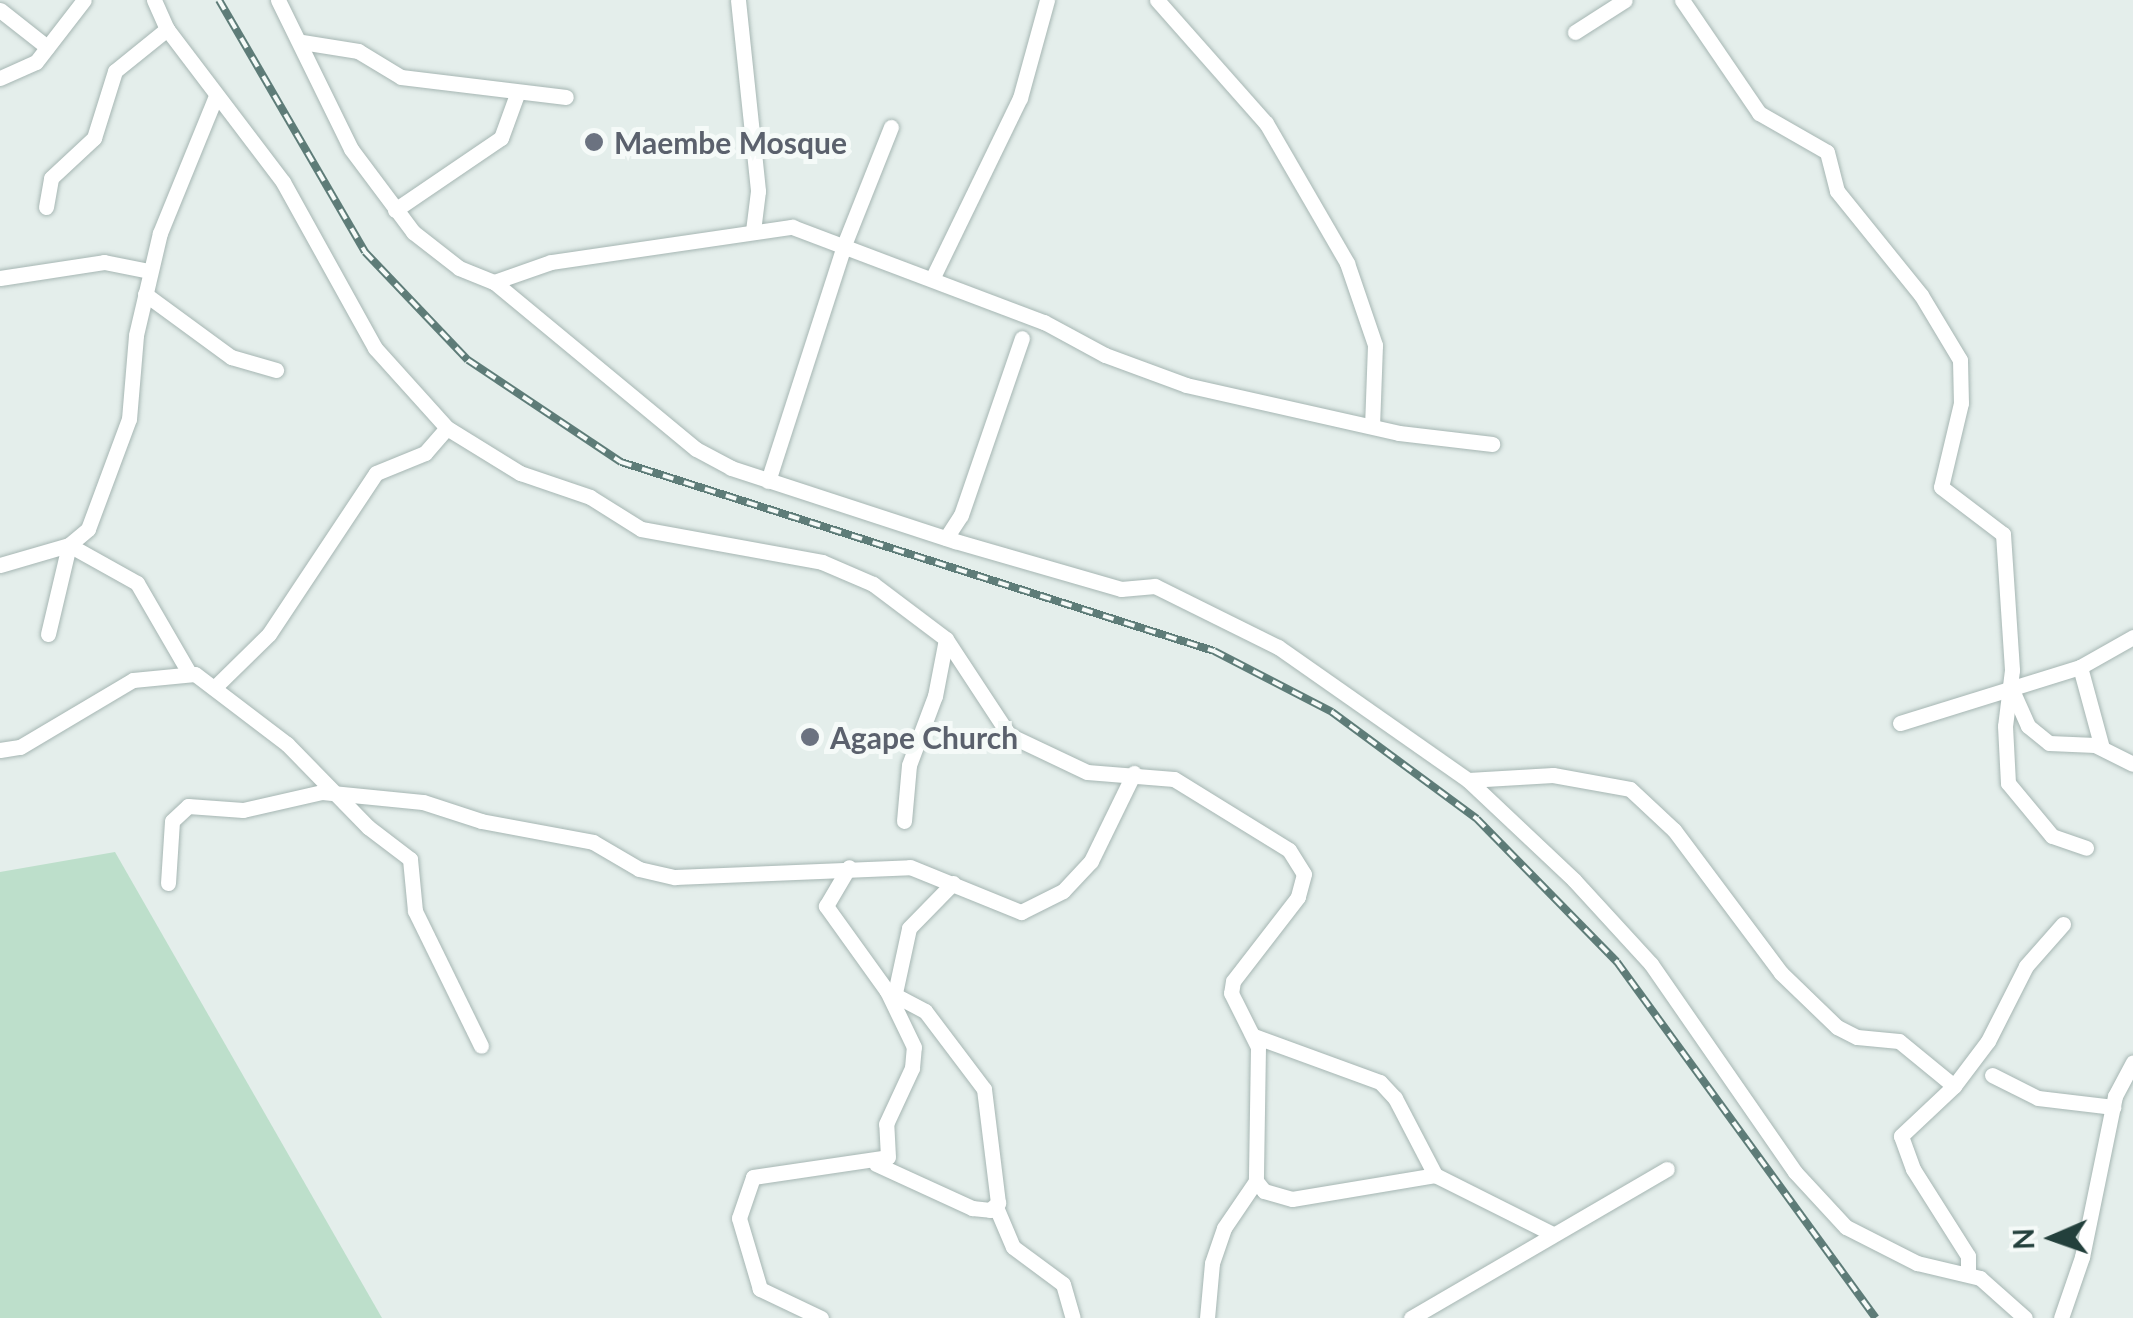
<!DOCTYPE html>
<style>
body{margin:0}
#map{position:relative;width:2133px;height:1318px;overflow:hidden;background:#e4eeeb;font-family:Lato,sans-serif}
div>[style]{position:absolute}
[style*='--x']{left:calc(var(--x)*1px);top:calc(var(--y)*1px);width:calc(var(--w)*1px);rotate:calc(var(--a)*1deg)}
.green>*{inset:0;background:#bddfcb}
.roads{filter:drop-shadow(0 0 2px #a6b6b3) drop-shadow(0 0 2px #a6b6b3)}
.minor>*{height:15px;margin:-7.5px;padding:0 7.5px;transform-origin:7.5px;border-radius:7.5px;background:#fff}
.rail>*{height:8px;margin-top:-4px;transform-origin:0;background:repeating-linear-gradient(90deg,#f5faf8 0 11px,#5e7c78 0 22px);box-sizing:border-box;border-block:2px solid #5e7c78}
.dots>*{width:28px;height:28px;translate:-50% -50%;box-sizing:border-box;border:5px solid #f5faf8;border-radius:50%}
span{translate:-50% -50%;white-space:nowrap;text-align:center;line-height:1.15;-webkit-text-stroke:10px #f5faf8;paint-order:stroke}
.worship-label{font-size:30px;color:#5b616d;font-weight:700}
.left{translate:0 -50%;text-align:left}
.north{position:absolute;left:2003px;top:1188px;width:100px;height:100px;-webkit-text-stroke:8px #f5faf8;paint-order:stroke;rotate:268deg;font-size:28px;font-weight:700;line-height:40px;text-align:center;color:#23403c}
.north::after{content:'';display:block;margin:auto;width:35px;height:45px;background:#23403c;clip-path:polygon(50% 0,100% 100%,50% 72%,0 100%)}
</style>
<div id="map">
<div class="green">
<div style="clip-path:polygon(115px 852px,382px 1318px,0 1318px,0 872px)"></div>
</div>
<div class="roads">
<div class="minor">
<div style="--x:154;--y:0;--w:32;--a:66"></div>
<div style="--x:167;--y:29;--w:192;--a:52.8"></div>
<div style="--x:283;--y:182;--w:190;--a:61"></div>
<div style="--x:375;--y:348;--w:108;--a:48"></div>
<div style="--x:447;--y:428;--w:86;--a:31.7"></div>
<div style="--x:520;--y:473;--w:74;--a:18.9"></div>
<div style="--x:590;--y:497;--w:60;--a:32.1"></div>
<div style="--x:641;--y:529;--w:184;--a:10.3"></div>
<div style="--x:822;--y:562;--w:56;--a:23.3"></div>
<div style="--x:873;--y:584;--w:91;--a:37"></div>
<div style="--x:946;--y:639;--w:115;--a:56.7"></div>
<div style="--x:1009;--y:735;--w:86;--a:25.4"></div>
<div style="--x:1087;--y:772;--w:87;--a:4.6"></div>
<div style="--x:1174;--y:779;--w:135;--a:31.7"></div>
<div style="--x:1289;--y:850;--w:28;--a:58"></div>
<div style="--x:1304;--y:874;--w:24;--a:105"></div>
<div style="--x:1298;--y:897;--w:106;--a:127.7"></div>
<div style="--x:1233;--y:981;--w:12;--a:99"></div>
<div style="--x:1231;--y:993;--w:60;--a:63.4"></div>
<div style="--x:1258;--y:1047;--w:134;--a:90.9"></div>
<div style="--x:1256;--y:1181;--w:13;--a:51"></div>
<div style="--x:1264;--y:1191;--w:29;--a:16"></div>
<div style="--x:1292;--y:1199;--w:145;--a:-9.5"></div>
<div style="--x:1435;--y:1175;--w:132;--a:26.6"></div>
<div style="--x:278;--y:0;--w:166;--a:63.9"></div>
<div style="--x:351;--y:149;--w:104;--a:53.2"></div>
<div style="--x:413;--y:232;--w:58;--a:38"></div>
<div style="--x:459;--y:268;--w:38;--a:22"></div>
<div style="--x:494;--y:282;--w:262;--a:39.6"></div>
<div style="--x:696;--y:449;--w:40;--a:28"></div>
<div style="--x:731;--y:468;--w:236;--a:18.1"></div>
<div style="--x:955;--y:541;--w:173;--a:16.1"></div>
<div style="--x:1121;--y:589;--w:34;--a:-5"></div>
<div style="--x:1155;--y:586;--w:137;--a:26.4"></div>
<div style="--x:1278;--y:647;--w:232;--a:35"></div>
<div style="--x:1468;--y:780;--w:146;--a:43.3"></div>
<div style="--x:1574;--y:880;--w:114;--a:47.5"></div>
<div style="--x:1651;--y:964;--w:253;--a:55.3"></div>
<div style="--x:1795;--y:1172;--w:75;--a:47.2"></div>
<div style="--x:1846;--y:1227;--w:80;--a:26.9"></div>
<div style="--x:1917;--y:1263;--w:65;--a:13.4"></div>
<div style="--x:1980;--y:1278;--w:60;--a:41.6"></div>
<div style="--x:738;--y:0;--w:192;--a:84"></div>
<div style="--x:758;--y:191;--w:40;--a:97.1"></div>
<div style="--x:1157;--y:0;--w:164;--a:48.5"></div>
<div style="--x:1266;--y:123;--w:162;--a:59.9"></div>
<div style="--x:1347;--y:263;--w:87;--a:71.1"></div>
<div style="--x:1375;--y:345;--w:81;--a:92.1"></div>
<div style="--x:1682;--y:0;--w:137;--a:55.7"></div>
<div style="--x:1759;--y:113;--w:78;--a:29.8"></div>
<div style="--x:1827;--y:152;--w:40;--a:75.6"></div>
<div style="--x:1837;--y:191;--w:134;--a:51.1"></div>
<div style="--x:1921;--y:295;--w:76;--a:59"></div>
<div style="--x:1960;--y:360;--w:43;--a:88.7"></div>
<div style="--x:1961;--y:403;--w:86;--a:103.4"></div>
<div style="--x:1941;--y:487;--w:78;--a:37.2"></div>
<div style="--x:2003;--y:534;--w:136;--a:86.2"></div>
<div style="--x:2012;--y:670;--w:56;--a:97.1"></div>
<div style="--x:2005;--y:726;--w:57;--a:87"></div>
<div style="--x:2008;--y:783;--w:69;--a:50.3"></div>
<div style="--x:2052;--y:836;--w:36;--a:19"></div>
<div style="--x:0;--y:10;--w:60;--a:38.2"></div>
<div style="--x:1575;--y:32;--w:59;--a:-32.6"></div>
<div style="--x:302;--y:42;--w:57;--a:9.1"></div>
<div style="--x:358;--y:51;--w:50;--a:31.2"></div>
<div style="--x:401;--y:77;--w:166;--a:6.9"></div>
<div style="--x:0;--y:78;--w:39;--a:-24"></div>
<div style="--x:36;--y:62;--w:78;--a:-52.3"></div>
<div style="--x:46;--y:207;--w:29;--a:-80"></div>
<div style="--x:51;--y:178;--w:59;--a:-42.9"></div>
<div style="--x:94;--y:138;--w:70;--a:-72.6"></div>
<div style="--x:115;--y:71;--w:67;--a:-38.9"></div>
<div style="--x:395;--y:210;--w:128;--a:-34.2"></div>
<div style="--x:501;--y:138;--w:47;--a:-70"></div>
<div style="--x:933;--y:277;--w:199;--a:-64.1"></div>
<div style="--x:1020;--y:98;--w:102;--a:-74.6"></div>
<div style="--x:0;--y:278;--w:105;--a:-8.7"></div>
<div style="--x:104;--y:262;--w:46;--a:11.3"></div>
<div style="--x:494;--y:282;--w:60;--a:-19.3"></div>
<div style="--x:551;--y:262;--w:244;--a:-8.3"></div>
<div style="--x:792;--y:227;--w:269;--a:20.7"></div>
<div style="--x:1044;--y:322;--w:69;--a:28.4"></div>
<div style="--x:1105;--y:355;--w:86;--a:20.3"></div>
<div style="--x:1186;--y:385;--w:218;--a:12.7"></div>
<div style="--x:1399;--y:433;--w:94;--a:6.7"></div>
<div style="--x:145;--y:294;--w:107;--a:36.2"></div>
<div style="--x:231;--y:357;--w:47;--a:16.1"></div>
<div style="--x:768;--y:481;--w:248;--a:-72.1"></div>
<div style="--x:844;--y:245;--w:127;--a:-68.3"></div>
<div style="--x:946;--y:538;--w:27;--a:-57"></div>
<div style="--x:961;--y:515;--w:187;--a:-71"></div>
<div style="--x:0;--y:565;--w:72;--a:-16.2"></div>
<div style="--x:69;--y:545;--w:78;--a:29.2"></div>
<div style="--x:137;--y:583;--w:102;--a:59.9"></div>
<div style="--x:48;--y:634;--w:91;--a:-76.7"></div>
<div style="--x:69;--y:545;--w:25;--a:-40"></div>
<div style="--x:88;--y:529;--w:117;--a:-69.6"></div>
<div style="--x:129;--y:419;--w:84;--a:-85.2"></div>
<div style="--x:136;--y:335;--w:105;--a:-76.8"></div>
<div style="--x:160;--y:233;--w:148;--a:-67.8"></div>
<div style="--x:2080;--y:667;--w:84;--a:74.8"></div>
<div style="--x:214;--y:688;--w:77;--a:-44.5"></div>
<div style="--x:269;--y:634;--w:193;--a:-56.4"></div>
<div style="--x:376;--y:473;--w:53;--a:-22.2"></div>
<div style="--x:425;--y:453;--w:33;--a:-49"></div>
<div style="--x:2012;--y:690;--w:39;--a:66"></div>
<div style="--x:2028;--y:726;--w:27;--a:39"></div>
<div style="--x:2049;--y:743;--w:46;--a:2.5"></div>
<div style="--x:2095;--y:745;--w:42;--a:26.6"></div>
<div style="--x:1900;--y:723;--w:189;--a:-17.3"></div>
<div style="--x:2080;--y:667;--w:61;--a:-29.5"></div>
<div style="--x:0;--y:750;--w:20;--a:-9"></div>
<div style="--x:20;--y:747;--w:131;--a:-30.7"></div>
<div style="--x:133;--y:680;--w:62;--a:-5.5"></div>
<div style="--x:195;--y:674;--w:116;--a:37.3"></div>
<div style="--x:287;--y:744;--w:116;--a:45.7"></div>
<div style="--x:368;--y:827;--w:53;--a:37.3"></div>
<div style="--x:410;--y:859;--w:52;--a:84.5"></div>
<div style="--x:415;--y:911;--w:150;--a:63.9"></div>
<div style="--x:1468;--y:780;--w:85;--a:-3.4"></div>
<div style="--x:1553;--y:775;--w:78;--a:10.3"></div>
<div style="--x:1630;--y:789;--w:60;--a:43"></div>
<div style="--x:1674;--y:830;--w:179;--a:53.2"></div>
<div style="--x:1781;--y:973;--w:78;--a:44"></div>
<div style="--x:1837;--y:1027;--w:22;--a:27"></div>
<div style="--x:1857;--y:1037;--w:42;--a:5.4"></div>
<div style="--x:1899;--y:1041;--w:71;--a:39.3"></div>
<div style="--x:1954;--y:1086;--w:56;--a:-52.9"></div>
<div style="--x:1988;--y:1041;--w:84;--a:-63.1"></div>
<div style="--x:2026;--y:966;--w:56;--a:-48.6"></div>
<div style="--x:904;--y:821;--w:56;--a:-84.9"></div>
<div style="--x:909;--y:765;--w:74;--a:-69.4"></div>
<div style="--x:935;--y:696;--w:58;--a:-79.1"></div>
<div style="--x:168;--y:883;--w:62;--a:-86.3"></div>
<div style="--x:172;--y:821;--w:22;--a:-43"></div>
<div style="--x:188;--y:806;--w:55;--a:4.2"></div>
<div style="--x:243;--y:810;--w:81;--a:-12.8"></div>
<div style="--x:322;--y:792;--w:101;--a:5.7"></div>
<div style="--x:423;--y:802;--w:61;--a:18.1"></div>
<div style="--x:481;--y:821;--w:114;--a:10.6"></div>
<div style="--x:593;--y:842;--w:53;--a:30.4"></div>
<div style="--x:639;--y:869;--w:37;--a:13"></div>
<div style="--x:675;--y:877;--w:235;--a:-2.4"></div>
<div style="--x:910;--y:867;--w:120;--a:22.1"></div>
<div style="--x:1021;--y:912;--w:47;--a:-26.6"></div>
<div style="--x:1063;--y:891;--w:41;--a:-47"></div>
<div style="--x:1091;--y:861;--w:98;--a:-64"></div>
<div style="--x:895;--y:993;--w:66;--a:-77.8"></div>
<div style="--x:909;--y:928;--w:63;--a:-45.6"></div>
<div style="--x:1254;--y:1036;--w:134;--a:20.1"></div>
<div style="--x:1380;--y:1082;--w:22;--a:47"></div>
<div style="--x:1395;--y:1098;--w:87;--a:62.5"></div>
<div style="--x:1992;--y:1075;--w:51;--a:26.6"></div>
<div style="--x:2038;--y:1098;--w:76;--a:6.8"></div>
<div style="--x:1954;--y:1086;--w:73;--a:136.7"></div>
<div style="--x:1901;--y:1136;--w:35;--a:70"></div>
<div style="--x:1913;--y:1169;--w:103;--a:57.7"></div>
<div style="--x:1968;--y:1256;--w:18;--a:90"></div>
<div style="--x:876;--y:1164;--w:106;--a:24.6"></div>
<div style="--x:972;--y:1208;--w:18;--a:6"></div>
<div style="--x:990;--y:1210;--w:11;--a:-41"></div>
<div style="--x:998;--y:1203;--w:115;--a:-97"></div>
<div style="--x:984;--y:1089;--w:98;--a:-127.1"></div>
<div style="--x:925;--y:1011;--w:43;--a:-152.2"></div>
<div style="--x:996;--y:1207;--w:43;--a:67"></div>
<div style="--x:1013;--y:1247;--w:62;--a:36.5"></div>
<div style="--x:1063;--y:1284;--w:35;--a:74"></div>
<div style="--x:821;--y:1318;--w:68;--a:-154.6"></div>
<div style="--x:760;--y:1289;--w:74;--a:-106.5"></div>
<div style="--x:739;--y:1218;--w:43;--a:-71.1"></div>
<div style="--x:753;--y:1177;--w:136;--a:-8.4"></div>
<div style="--x:888;--y:1157;--w:33;--a:-93"></div>
<div style="--x:886;--y:1124;--w:62;--a:-65.1"></div>
<div style="--x:912;--y:1068;--w:21;--a:-85"></div>
<div style="--x:914;--y:1047;--w:62;--a:-115.7"></div>
<div style="--x:887;--y:991;--w:105;--a:-125.7"></div>
<div style="--x:826;--y:906;--w:45;--a:-59.5"></div>
<div style="--x:1207;--y:1318;--w:55;--a:-84.8"></div>
<div style="--x:1212;--y:1263;--w:37;--a:-71"></div>
<div style="--x:1224;--y:1228;--w:57;--a:-55.8"></div>
<div style="--x:1411;--y:1318;--w:296;--a:-30.2"></div>
<div style="--x:2061;--y:1318;--w:65;--a:-71"></div>
<div style="--x:2082;--y:1257;--w:164;--a:-78.4"></div>
<div style="--x:2115;--y:1096;--w:38;--a:-62"></div>
</div>
</div>
<div class="rail">
<div style="--x:219;--y:0;--w:291;--a:59.9"></div>
<div style="--x:365;--y:252;--w:149;--a:46.4"></div>
<div style="--x:468;--y:360;--w:184;--a:33.7"></div>
<div style="--x:621;--y:462;--w:622;--a:17.68"></div>
<div style="--x:1214;--y:651;--w:133;--a:27.3"></div>
<div style="--x:1332;--y:712;--w:180;--a:36.4"></div>
<div style="--x:1477;--y:819;--w:200;--a:45.6"></div>
<div style="--x:1617;--y:962;--w:440;--a:54"></div>
</div>
<div class="dots">
<div style="left:594px;top:142px;background:#6b7280"></div>
<div style="left:810px;top:737px;background:#6b7280"></div>
</div>
<div class="worship-label">
<span class="left" style="left:614px;top:142px">Maembe Mosque</span>
<span class="left" style="left:830px;top:737px">Agape Church</span>
</div>
<div class="north">N</div>
</div>
